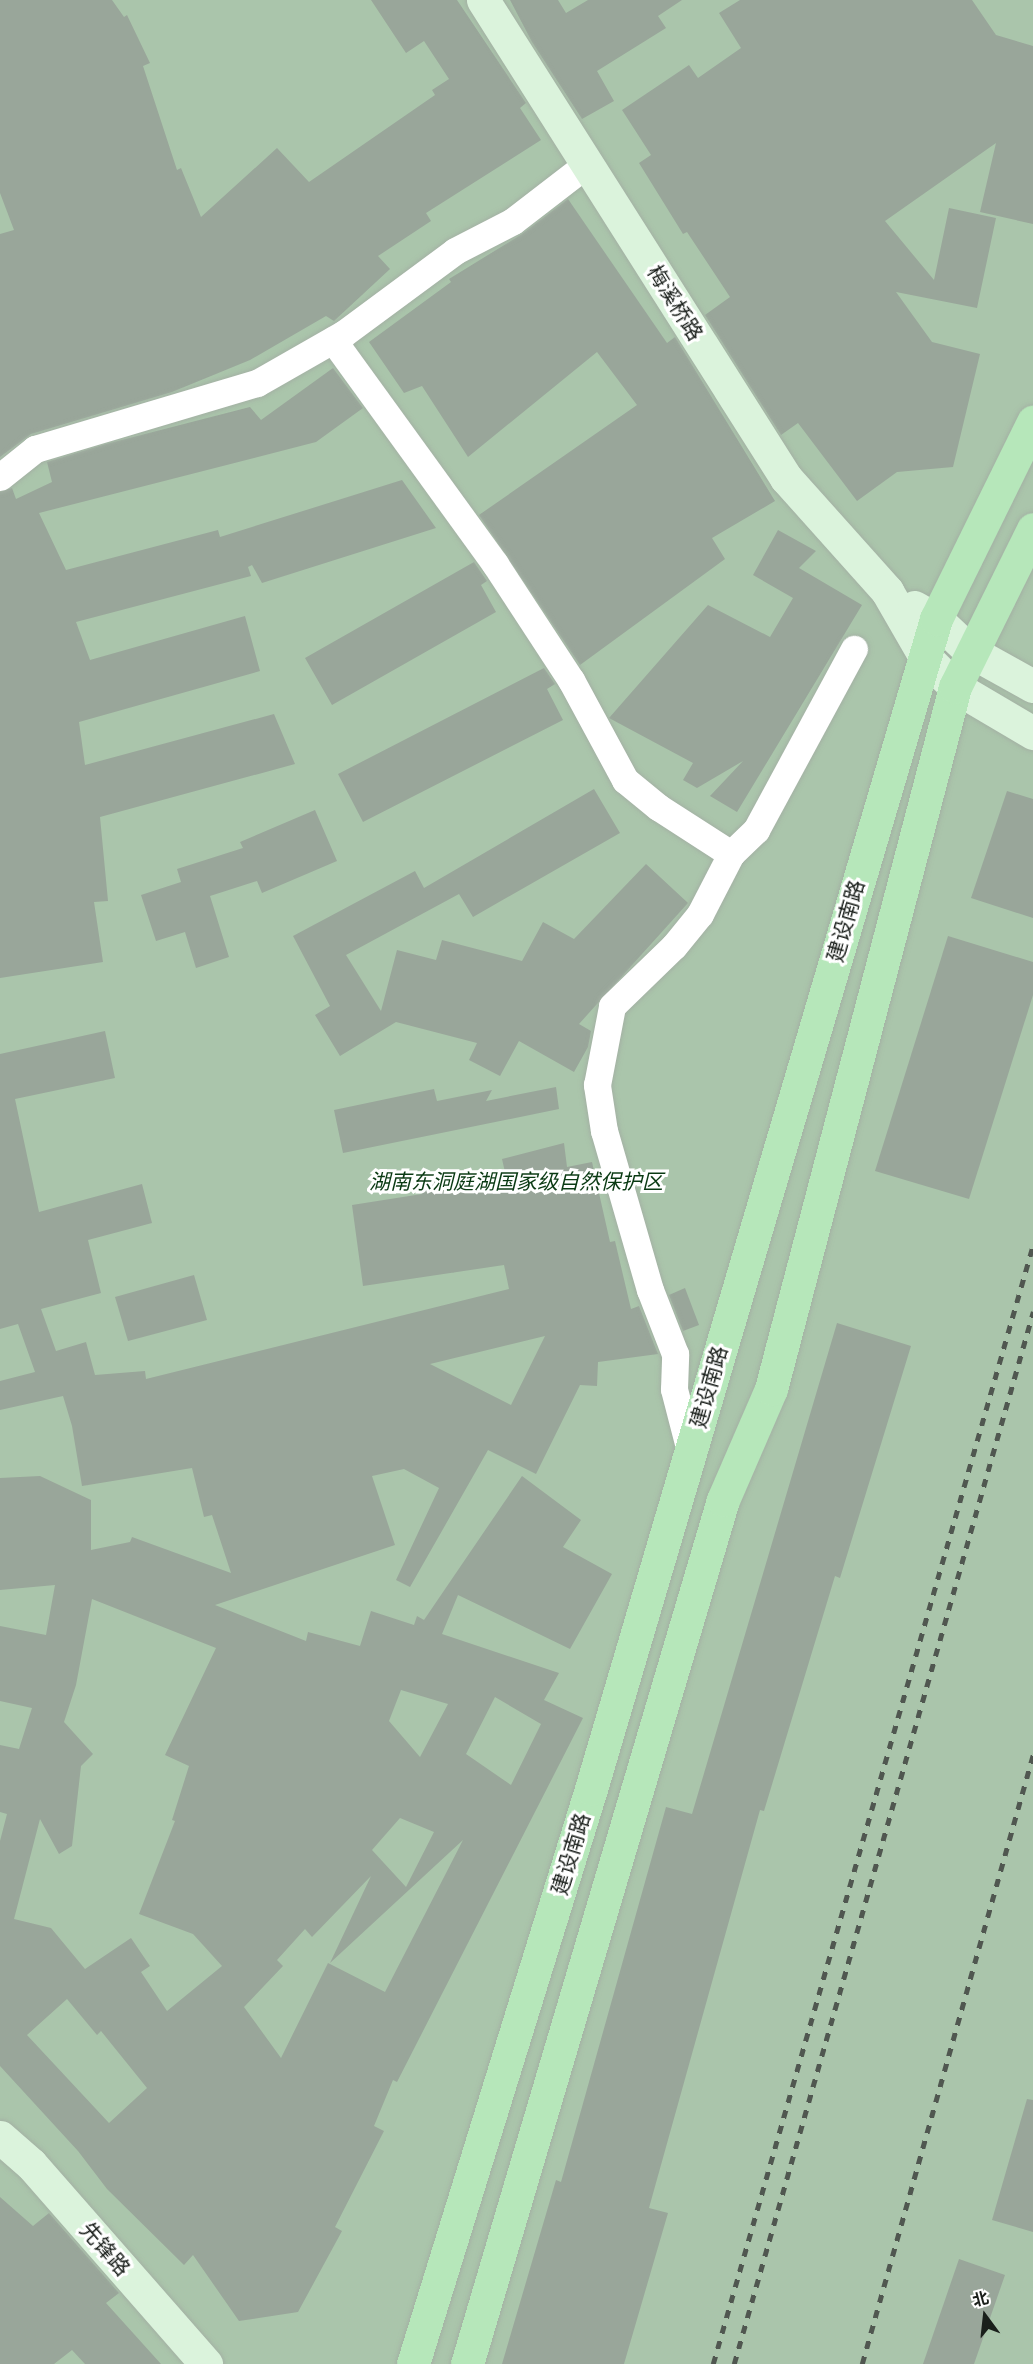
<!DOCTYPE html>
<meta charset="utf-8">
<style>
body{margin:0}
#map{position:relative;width:1033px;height:2364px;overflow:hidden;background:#d8e5d8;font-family:Lora,"Noto Sans SC",serif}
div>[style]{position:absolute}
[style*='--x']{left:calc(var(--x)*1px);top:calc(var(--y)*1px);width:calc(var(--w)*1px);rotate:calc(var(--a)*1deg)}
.green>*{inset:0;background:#aac5ab}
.building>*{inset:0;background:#99a69a}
.roads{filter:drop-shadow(0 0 2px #a4b1a4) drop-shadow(0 0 2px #a4b1a4)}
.street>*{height:27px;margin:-13.5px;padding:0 13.5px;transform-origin:13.5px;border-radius:13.5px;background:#fff}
.secondary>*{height:33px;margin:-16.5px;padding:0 16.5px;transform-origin:16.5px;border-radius:16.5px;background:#dbf3dc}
.primary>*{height:33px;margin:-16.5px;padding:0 16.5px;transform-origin:16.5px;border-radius:16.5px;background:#b6e7ba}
.rail>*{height:4.5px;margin-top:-2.25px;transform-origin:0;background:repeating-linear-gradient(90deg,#505750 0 8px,transparent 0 16px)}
span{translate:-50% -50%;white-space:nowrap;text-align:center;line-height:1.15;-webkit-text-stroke:6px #fff;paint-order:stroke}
.street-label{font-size:21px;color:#1a1f1b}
.park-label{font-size:21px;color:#0a3a13;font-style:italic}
.north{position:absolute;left:955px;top:2286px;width:60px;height:60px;-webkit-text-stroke:4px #fff;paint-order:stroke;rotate:345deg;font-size:16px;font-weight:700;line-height:24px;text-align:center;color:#1a1f1b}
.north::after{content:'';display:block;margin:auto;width:21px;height:27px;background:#1a1f1b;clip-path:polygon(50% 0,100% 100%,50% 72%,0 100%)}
</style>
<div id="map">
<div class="green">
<div style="clip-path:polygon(0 0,1033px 0,1033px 2364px,0 2364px)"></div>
</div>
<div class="building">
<div style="clip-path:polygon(0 0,112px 0,124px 17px,127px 15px,150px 63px,143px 66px,177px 170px,181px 168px,201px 217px,277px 148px,309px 182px,435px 95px,432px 90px,449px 79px,424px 41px,406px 53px,371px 0,457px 0,526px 103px,520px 108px,541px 140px,426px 213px,431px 221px,378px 256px,390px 269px,334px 321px,326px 316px,250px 360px,172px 392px,31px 434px,0 457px,0 234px,14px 230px,0 193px)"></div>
<div style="clip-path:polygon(510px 0,558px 0,566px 13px,588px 0,682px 0,658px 16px,666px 28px,597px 71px,614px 101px,582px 119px,532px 42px)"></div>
<div style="clip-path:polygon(740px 0,972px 0,996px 35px,1033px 46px,1033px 224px,980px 212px,996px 143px,885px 221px,934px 280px,949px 208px,996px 218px,977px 308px,896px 292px,932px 342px,980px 354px,953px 467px,897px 472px,857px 501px,798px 423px,781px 435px,705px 315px,730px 297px,687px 232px,683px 234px,639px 163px,651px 155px,622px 110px,689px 65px,698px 78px,741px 48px,719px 13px)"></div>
<div style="clip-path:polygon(568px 199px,667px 343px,675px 337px,775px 501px,712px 538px,725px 559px,580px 665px,479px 515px,637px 405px,597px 352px,468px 457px,422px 386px,404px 393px,369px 342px,451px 282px,449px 279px,522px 234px)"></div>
<div style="clip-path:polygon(333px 368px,363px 408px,316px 442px,39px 513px,66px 570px,218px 530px,220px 537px,402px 480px,436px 528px,262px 583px,252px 565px,248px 567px,251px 576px,76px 622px,90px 660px,245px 616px,260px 671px,79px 722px,85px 765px,274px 714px,295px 764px,100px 817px,108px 901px,94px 902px,103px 962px,0 978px,0 492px,12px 488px,16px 499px,52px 482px,47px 462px,106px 444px,250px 407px,261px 420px)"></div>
<div style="clip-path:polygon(778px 530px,816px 551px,799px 568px,862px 605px,737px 812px,710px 796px,743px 761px,697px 788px,683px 780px,693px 763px,609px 718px,708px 605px,770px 637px,793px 598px,753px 575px)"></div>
<div style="clip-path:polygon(474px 562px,487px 581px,481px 585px,496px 612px,332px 705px,305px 658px)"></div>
<div style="clip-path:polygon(544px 668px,555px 684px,547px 689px,563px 720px,363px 822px,338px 774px)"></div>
<div style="clip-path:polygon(594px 789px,620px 833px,473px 917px,459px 894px,346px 955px,381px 1011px,397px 950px,436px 960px,442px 940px,522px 961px,543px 922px,574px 939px,646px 864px,688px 903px,579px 1024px,591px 1031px,588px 1047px,574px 1072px,519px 1041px,500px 1076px,469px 1060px,477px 1043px,396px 1022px,340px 1056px,315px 1015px,330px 1006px,293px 936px,415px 871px,424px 888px)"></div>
<div style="clip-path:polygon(1007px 791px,1033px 799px,1033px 918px,971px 898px)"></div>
<div style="clip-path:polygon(315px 810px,337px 861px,262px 893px,257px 881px,210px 896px,229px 957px,196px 968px,185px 932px,156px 941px,141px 895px,181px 882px,177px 869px,243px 848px,240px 842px)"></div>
<div style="clip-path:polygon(948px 936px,1033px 962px,1033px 995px,969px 1199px,875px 1171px)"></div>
<div style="clip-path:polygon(evenodd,105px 1031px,115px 1078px,15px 1099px,39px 1212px,142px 1184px,152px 1223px,88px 1240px,101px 1293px,41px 1309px,56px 1351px,86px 1342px,95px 1375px,145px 1371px,146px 1379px,509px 1289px,504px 1265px,363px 1286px,352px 1205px,422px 1194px,419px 1181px,462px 1170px,467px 1189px,507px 1181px,502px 1159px,564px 1143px,567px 1167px,592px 1162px,610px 1242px,615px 1241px,631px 1309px,639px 1306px,658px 1354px,598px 1362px,597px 1386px,580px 1385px,536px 1474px,488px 1450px,410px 1587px,396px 1580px,439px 1488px,404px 1469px,372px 1476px,395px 1545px,215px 1605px,306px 1641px,308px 1632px,360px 1646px,371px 1611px,414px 1625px,417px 1616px,424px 1620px,522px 1476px,581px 1520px,563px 1547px,612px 1574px,570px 1649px,458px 1595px,442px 1634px,559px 1673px,544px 1700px,583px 1718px,397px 2082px,393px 2080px,374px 2126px,384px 2131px,335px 2227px,342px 2231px,298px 2312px,239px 2321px,193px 2255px,184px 2265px,107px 2189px,78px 2151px,0 2066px,0 1841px,7px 1814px,0 1812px,0 1745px,19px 1749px,32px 1708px,0 1701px,0 1626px,46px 1635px,55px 1585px,0 1590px,0 1478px,40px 1476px,91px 1500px,91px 1550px,130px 1542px,132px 1537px,231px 1573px,212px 1515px,204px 1517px,192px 1468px,82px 1486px,72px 1426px,63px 1396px,0 1410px,0 1381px,35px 1372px,18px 1324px,0 1329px,0 1054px,105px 1031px,545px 1336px,511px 1405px,430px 1364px,545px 1336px,105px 1031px,92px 1599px,216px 1648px,165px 1755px,189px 1766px,172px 1820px,175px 1821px,139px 1914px,193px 1934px,222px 1966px,167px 2011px,141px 1972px,150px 1966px,131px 1938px,85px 1969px,51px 1928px,14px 1919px,40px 1819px,59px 1854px,72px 1846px,81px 1766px,93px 1754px,64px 1722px,76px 1685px,92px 1599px,105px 1031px,401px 1690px,448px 1704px,420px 1757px,389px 1721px,401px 1690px,105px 1031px,495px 1697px,541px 1724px,511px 1785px,466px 1754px,495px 1697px,105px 1031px,400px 1818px,434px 1832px,406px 1887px,372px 1850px,400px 1818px,105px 1031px,463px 1840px,385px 1992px,328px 1963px,281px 2058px,244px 2007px,283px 1966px,277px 1960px,305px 1929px,312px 1937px,371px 1876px,330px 1963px,463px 1840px,105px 1031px,67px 1999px,97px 2035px,101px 2031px,147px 2088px,109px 2123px,27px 2035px,67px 1999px)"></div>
<div style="clip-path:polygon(556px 1087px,559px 1109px,343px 1153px,334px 1110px,434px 1089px,437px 1101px,492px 1090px,486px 1101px)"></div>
<div style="clip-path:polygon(194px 1275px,207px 1320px,128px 1341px,115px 1297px)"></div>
<div style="clip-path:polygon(685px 1288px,699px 1325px,683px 1331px,669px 1295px)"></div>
<div style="clip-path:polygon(837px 1323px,911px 1346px,840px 1578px,835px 1576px,764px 1811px,760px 1810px,649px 2208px,668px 2213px,624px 2364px,502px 2364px,556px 2180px,561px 2182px,666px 1807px,692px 1814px)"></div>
<div style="clip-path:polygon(1027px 2099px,1033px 2100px,1033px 2232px,992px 2220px)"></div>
<div style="clip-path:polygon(0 2197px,33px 2226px,49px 2213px,119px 2293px,106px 2303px,161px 2364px,85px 2364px,72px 2350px,54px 2364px,0 2364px)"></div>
<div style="clip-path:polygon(959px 2259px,1005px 2275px,974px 2364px,923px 2364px)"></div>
</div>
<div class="roads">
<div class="street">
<div style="--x:333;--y:340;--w:276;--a:54.1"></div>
<div style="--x:495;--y:564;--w:139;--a:56.8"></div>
<div style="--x:571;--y:680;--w:114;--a:61.6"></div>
<div style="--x:625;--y:780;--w:43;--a:39.3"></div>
<div style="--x:658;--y:807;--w:87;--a:32.8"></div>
<div style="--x:731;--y:854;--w:35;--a:-44"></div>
<div style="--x:756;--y:830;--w:206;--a:-61.6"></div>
<div style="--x:0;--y:477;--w:45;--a:-38.7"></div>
<div style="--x:35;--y:449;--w:232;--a:-16.6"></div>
<div style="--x:257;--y:383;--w:99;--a:-29.7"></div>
<div style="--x:343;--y:334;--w:139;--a:-36.5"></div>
<div style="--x:455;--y:251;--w:65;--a:-27.3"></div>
<div style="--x:513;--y:221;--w:93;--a:-37.6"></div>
<div style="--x:690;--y:1451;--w:64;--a:-104.5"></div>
<div style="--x:674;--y:1389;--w:35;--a:-88"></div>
<div style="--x:675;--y:1354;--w:69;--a:-111.3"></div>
<div style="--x:650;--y:1290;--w:166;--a:-106.1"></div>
<div style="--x:604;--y:1131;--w:47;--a:-98.7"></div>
<div style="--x:597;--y:1085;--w:80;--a:-79.2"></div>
<div style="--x:612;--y:1006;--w:86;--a:-44.1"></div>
<div style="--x:674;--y:946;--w:41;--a:-50.9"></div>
<div style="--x:700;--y:914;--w:68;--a:-62.7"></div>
</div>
<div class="secondary">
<div style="--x:483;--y:0;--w:566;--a:57.63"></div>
<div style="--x:786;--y:478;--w:152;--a:48.2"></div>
<div style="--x:887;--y:591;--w:76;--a:60.1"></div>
<div style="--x:925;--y:657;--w:42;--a:45"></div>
<div style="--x:955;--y:687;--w:91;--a:30.5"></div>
<div style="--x:914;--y:607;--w:25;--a:29"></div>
<div style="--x:936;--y:619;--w:47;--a:43.3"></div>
<div style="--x:970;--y:651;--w:72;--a:29.1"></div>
<div style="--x:0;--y:2137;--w:41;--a:41.1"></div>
<div style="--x:31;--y:2164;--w:266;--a:48.8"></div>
</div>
<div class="primary">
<div style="--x:413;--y:2364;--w:602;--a:-72.8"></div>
<div style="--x:591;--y:1789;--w:1220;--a:-73.57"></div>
<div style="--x:936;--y:619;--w:220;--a:-63.8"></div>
<div style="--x:467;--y:2364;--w:901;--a:-73.5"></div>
<div style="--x:723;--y:1500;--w:121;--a:-66.6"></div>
<div style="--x:771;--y:1389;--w:726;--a:-75.31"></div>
<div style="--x:955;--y:687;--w:176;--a:-63.7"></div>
</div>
</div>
<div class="rail">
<div style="--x:713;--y:2364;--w:1164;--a:-74.04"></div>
<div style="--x:734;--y:2364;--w:1094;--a:-74.13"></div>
<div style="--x:862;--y:2364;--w:633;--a:-74.32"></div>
</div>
<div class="street-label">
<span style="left:675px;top:303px;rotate:58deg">梅溪桥路</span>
<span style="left:846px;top:921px;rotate:-74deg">建设南路</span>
<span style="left:709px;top:1387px;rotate:-74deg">建设南路</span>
<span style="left:571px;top:1854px;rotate:-73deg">建设南路</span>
<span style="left:105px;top:2249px;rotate:49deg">先锋路</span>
</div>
<div class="park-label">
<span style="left:516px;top:1182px">湖南东洞庭湖国家级自然保护区</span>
</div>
<div class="north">北</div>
</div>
